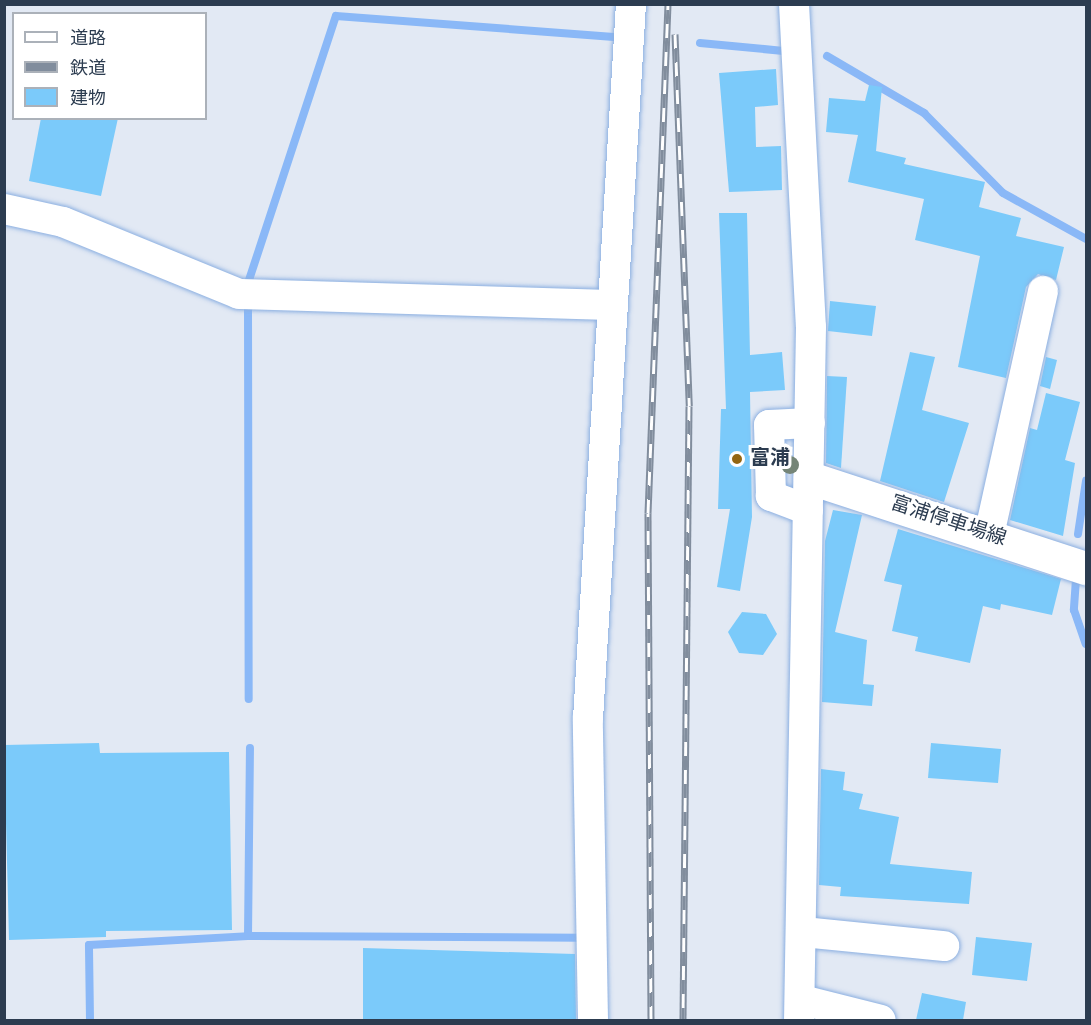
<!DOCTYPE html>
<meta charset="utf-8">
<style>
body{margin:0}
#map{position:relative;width:1091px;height:1025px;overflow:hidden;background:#e2e9f4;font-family:Overpass,"Noto Sans JP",sans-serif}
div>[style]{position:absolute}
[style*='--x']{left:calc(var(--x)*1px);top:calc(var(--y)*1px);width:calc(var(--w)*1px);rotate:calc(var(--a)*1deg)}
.stream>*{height:8px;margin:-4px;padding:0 4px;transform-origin:4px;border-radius:4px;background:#8ab8f7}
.building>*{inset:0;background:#7bcafa}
.roads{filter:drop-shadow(0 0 2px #8bafe1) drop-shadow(0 0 2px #8bafe1)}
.minor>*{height:30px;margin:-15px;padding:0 15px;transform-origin:15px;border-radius:15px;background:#fff}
.major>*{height:33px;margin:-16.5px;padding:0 16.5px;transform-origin:16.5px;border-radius:16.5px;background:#fff}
.rail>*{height:7px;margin-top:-3.5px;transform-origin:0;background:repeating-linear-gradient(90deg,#fff 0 14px,#818d9d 0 28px);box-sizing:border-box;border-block:2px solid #818d9d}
.trees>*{width:18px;height:18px;margin:-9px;border-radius:50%;background:#758577}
.dots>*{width:16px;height:16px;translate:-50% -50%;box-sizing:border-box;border:3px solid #fff;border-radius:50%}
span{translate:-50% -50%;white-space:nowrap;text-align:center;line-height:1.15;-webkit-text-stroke:6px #fff;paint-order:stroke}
.poi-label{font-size:20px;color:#2c3c50;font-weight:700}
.left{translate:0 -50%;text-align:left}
.street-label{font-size:20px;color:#2c3c50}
.frame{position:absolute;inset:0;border:6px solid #2c3c50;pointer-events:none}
.legend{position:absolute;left:12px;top:12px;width:195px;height:108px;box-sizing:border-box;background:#fff;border:2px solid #abb1b9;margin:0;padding:8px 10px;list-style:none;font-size:18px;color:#2c3c50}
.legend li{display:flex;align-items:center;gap:12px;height:30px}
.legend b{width:30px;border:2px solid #abb1b9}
</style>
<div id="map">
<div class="stream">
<div style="--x:700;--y:43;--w:84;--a:5.4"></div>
<div style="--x:827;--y:56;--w:113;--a:30.4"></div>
<div style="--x:924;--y:113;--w:112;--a:45.4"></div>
<div style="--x:1003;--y:193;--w:95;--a:29"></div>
<div style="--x:249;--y:280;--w:278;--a:-71.8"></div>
<div style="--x:336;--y:16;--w:282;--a:4.3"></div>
<div style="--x:248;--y:310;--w:389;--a:89.9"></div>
<div style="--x:1078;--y:534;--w:54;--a:-81.4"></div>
<div style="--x:1076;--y:579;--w:31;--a:94"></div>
<div style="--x:1074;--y:610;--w:36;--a:71"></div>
<div style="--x:248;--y:936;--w:188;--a:-89.4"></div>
<div style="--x:90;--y:1020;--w:75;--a:-90.8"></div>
<div style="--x:89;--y:945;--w:159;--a:-3.2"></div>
<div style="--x:248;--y:936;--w:332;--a:0.3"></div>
</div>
<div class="building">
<div style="clip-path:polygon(776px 69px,778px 105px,755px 107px,756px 147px,781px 146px,782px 190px,729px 192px,719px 73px)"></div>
<div style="clip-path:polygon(869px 85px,882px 87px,876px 151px,906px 158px,904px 164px,985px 182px,979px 207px,1021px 218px,1016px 236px,1064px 247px,1056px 280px,1038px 274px,1026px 287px,1006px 378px,958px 367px,980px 256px,915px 240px,924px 199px,848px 182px,858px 135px,826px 132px,829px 98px,865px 101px)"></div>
<div style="clip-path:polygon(41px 118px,118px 118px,101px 196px,29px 181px)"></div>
<div style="clip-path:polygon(719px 213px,747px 213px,750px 355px,782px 352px,785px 390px,750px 392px,752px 517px,740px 591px,717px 587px,730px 509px,718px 509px,721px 409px,726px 409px)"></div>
<div style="clip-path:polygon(830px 301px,876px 306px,872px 336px,828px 331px)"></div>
<div style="clip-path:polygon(910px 352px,935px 357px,922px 410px,969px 423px,944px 502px,880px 481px)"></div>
<div style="clip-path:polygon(1046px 357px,1057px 360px,1050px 389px,1040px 386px)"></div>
<div style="clip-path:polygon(827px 376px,847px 377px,841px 468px,826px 463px)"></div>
<div style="clip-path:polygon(1046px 393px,1080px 402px,1065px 460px,1075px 463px,1063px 536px,1010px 520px,1030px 428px,1037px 430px)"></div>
<div style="clip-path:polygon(833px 510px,862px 515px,835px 632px,867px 640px,863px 684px,874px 685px,872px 706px,822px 702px,825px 541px)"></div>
<div style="clip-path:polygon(898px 529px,1061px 579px,1052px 615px,1001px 604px,1000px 610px,983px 606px,970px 663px,915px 651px,918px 637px,892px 631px,902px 585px,884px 581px)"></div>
<div style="clip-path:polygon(742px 612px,766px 614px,777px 634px,763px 655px,739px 653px,728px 632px)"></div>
<div style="clip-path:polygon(99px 743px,100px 753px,229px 752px,232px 930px,106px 931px,106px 937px,9px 940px,4px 745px)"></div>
<div style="clip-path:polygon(931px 743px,1001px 749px,998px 783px,928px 778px)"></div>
<div style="clip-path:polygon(821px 769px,845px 772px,843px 790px,863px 794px,859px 809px,899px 817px,890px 864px,972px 872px,969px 904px,840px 896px,841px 887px,819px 885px)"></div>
<div style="clip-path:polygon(976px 937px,1032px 943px,1027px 981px,972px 975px)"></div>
<div style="clip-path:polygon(363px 948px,575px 954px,576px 1020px,363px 1020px)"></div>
<div style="clip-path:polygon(922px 993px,966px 1002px,963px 1020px,916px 1020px)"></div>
</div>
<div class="roads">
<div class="minor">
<div style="--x:794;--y:4;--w:323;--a:87"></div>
<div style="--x:811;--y:327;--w:693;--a:90.99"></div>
<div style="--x:4;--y:209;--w:60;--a:12.4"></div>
<div style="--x:63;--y:222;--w:190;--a:22.2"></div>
<div style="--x:239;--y:294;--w:373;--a:1.7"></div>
<div style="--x:808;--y:510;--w:40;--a:-159"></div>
<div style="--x:771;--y:496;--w:71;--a:-91.6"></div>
<div style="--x:769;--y:425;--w:41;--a:-2.8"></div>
<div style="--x:989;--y:535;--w:250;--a:-77.5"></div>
<div style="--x:803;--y:932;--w:142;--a:5.7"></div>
<div style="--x:802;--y:1000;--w:81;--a:14.2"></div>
<div style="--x:593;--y:1020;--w:301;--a:-91"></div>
<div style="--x:588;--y:719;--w:716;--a:-86.56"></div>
</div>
<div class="major">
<div style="--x:810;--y:478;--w:290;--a:18.1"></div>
</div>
</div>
<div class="rail">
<div style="--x:675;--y:34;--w:372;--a:87.8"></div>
<div style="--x:689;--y:406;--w:614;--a:90.56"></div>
<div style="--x:651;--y:1020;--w:507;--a:-90.34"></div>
<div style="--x:648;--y:513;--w:509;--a:-87.75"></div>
</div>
<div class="trees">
<div style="left:790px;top:465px"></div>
</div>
<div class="dots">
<div style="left:737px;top:459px;background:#936613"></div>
</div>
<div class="poi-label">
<span class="left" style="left:750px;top:459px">富浦</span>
</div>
<div class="street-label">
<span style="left:948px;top:522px;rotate:18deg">富浦停車場線</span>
</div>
<div class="frame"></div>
<ul class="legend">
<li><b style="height:8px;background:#fff"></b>道路</li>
<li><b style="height:8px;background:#818d9d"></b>鉄道</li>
<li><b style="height:16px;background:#7bcafa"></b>建物</li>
</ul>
</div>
